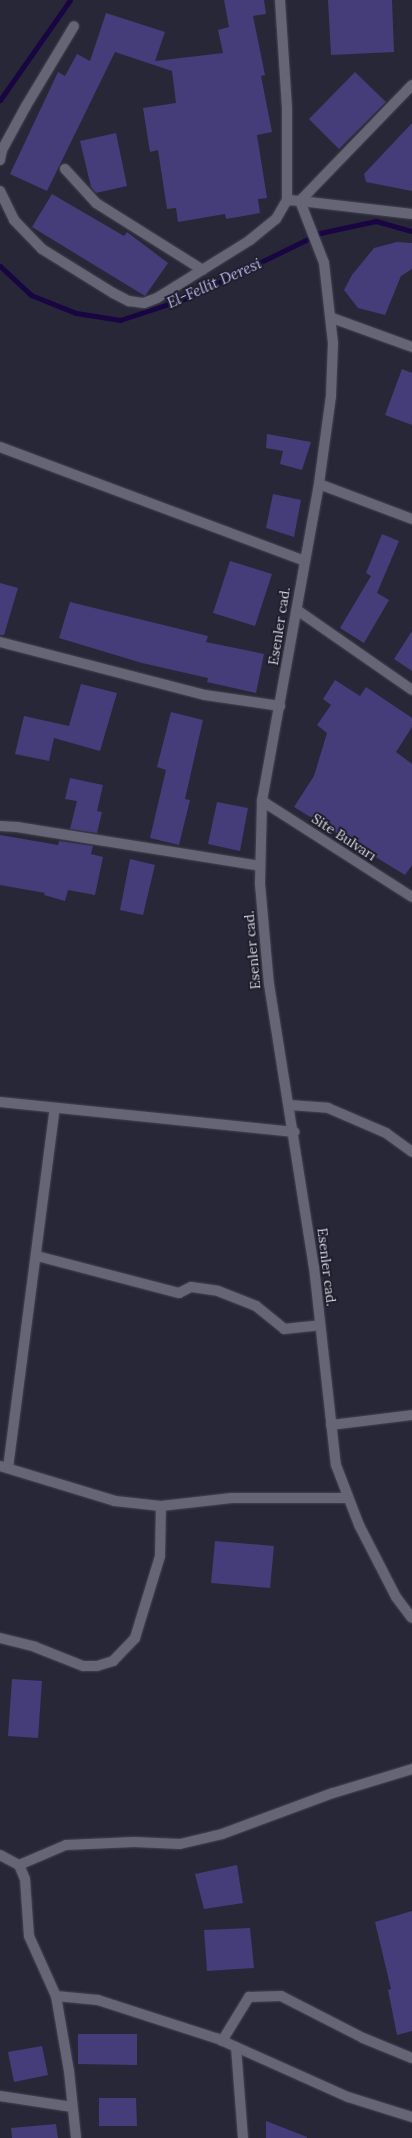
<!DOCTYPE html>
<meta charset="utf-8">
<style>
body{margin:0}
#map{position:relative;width:412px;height:2138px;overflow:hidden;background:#282737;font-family:Lora,serif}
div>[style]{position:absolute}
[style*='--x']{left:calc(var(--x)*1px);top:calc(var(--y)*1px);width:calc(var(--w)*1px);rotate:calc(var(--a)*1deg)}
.stream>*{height:5px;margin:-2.5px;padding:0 2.5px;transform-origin:2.5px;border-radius:2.5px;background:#180542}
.building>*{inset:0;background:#453c7a}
.roads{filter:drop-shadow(0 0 1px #444451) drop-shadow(0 0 1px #444451)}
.street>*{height:10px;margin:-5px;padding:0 5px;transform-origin:5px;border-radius:5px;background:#666576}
span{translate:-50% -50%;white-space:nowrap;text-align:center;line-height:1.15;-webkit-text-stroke:4px #1f1e2c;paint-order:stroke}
.street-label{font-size:14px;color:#d7d7e1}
.water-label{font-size:15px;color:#bdb9f1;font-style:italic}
</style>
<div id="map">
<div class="stream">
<div style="--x:0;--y:100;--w:122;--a:-55"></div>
<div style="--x:0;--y:266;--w:42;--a:43.1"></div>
<div style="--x:31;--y:295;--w:48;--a:21.8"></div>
<div style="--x:76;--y:313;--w:45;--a:9"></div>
<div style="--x:120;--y:320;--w:71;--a:-18.2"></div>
<div style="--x:187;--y:298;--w:148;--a:-26"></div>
<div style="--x:320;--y:233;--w:57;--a:-12.1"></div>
<div style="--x:376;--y:221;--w:37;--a:16"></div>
</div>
<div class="building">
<div style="clip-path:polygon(224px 0,264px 0,266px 14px,253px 16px,265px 75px,261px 76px,272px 132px,257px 135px,267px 198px,258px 199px,260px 213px,226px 219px,225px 214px,178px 222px,176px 208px,167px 209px,158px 150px,150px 152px,143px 108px,176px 103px,172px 71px,115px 52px,47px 191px,10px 174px,58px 72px,65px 76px,77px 54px,90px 61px,106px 13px,165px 32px,155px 61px,223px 53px,218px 30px,229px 27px)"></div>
<div style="clip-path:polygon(328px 0,392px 0,394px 52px,331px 55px)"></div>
<div style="clip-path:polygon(355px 72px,386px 102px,339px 149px,309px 119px)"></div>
<div style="clip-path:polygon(412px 123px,412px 191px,366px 182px,364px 174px)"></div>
<div style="clip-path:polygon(116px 133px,127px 186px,96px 193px,91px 187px,80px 141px)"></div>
<div style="clip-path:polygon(52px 194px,124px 236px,127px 232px,168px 263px,145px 296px,32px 227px)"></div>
<div style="clip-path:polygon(397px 242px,412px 243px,412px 269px,401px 276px,385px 315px,358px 308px,344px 290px,352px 275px,374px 248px)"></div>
<div style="clip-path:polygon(402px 369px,412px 373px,412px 425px,385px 415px)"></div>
<div style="clip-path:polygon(267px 434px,311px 442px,302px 470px,280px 464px,283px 451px,266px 448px)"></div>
<div style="clip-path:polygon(273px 494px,301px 500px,294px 537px,266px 528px)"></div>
<div style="clip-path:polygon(382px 534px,399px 541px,377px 593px,389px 600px,364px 643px,340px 628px,371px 576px,366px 573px)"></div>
<div style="clip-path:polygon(230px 561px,272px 574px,255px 626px,213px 613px)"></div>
<div style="clip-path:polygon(0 583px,18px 588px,4px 635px,0 635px)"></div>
<div style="clip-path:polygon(70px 602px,208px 636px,206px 642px,264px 654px,256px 693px,207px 682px,208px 678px,142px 663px,59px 638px)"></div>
<div style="clip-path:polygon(412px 631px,412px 671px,394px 659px)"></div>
<div style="clip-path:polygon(335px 680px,360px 696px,366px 687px,412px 718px,412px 727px,396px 752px,412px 764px,412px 865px,405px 875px,294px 807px,314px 776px,327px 733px,317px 725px,331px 705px,323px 699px)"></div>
<div style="clip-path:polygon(81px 684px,117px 693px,100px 751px,54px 738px,49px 761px,15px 754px,24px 716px,69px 726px)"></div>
<div style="clip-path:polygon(171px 712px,203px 720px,185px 799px,190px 800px,179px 845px,150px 838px,166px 770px,157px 767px)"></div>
<div style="clip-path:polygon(70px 778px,103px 785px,97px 811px,102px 812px,97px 833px,70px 829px,77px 801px,65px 799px)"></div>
<div style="clip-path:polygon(217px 802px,248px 808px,240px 851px,208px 844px)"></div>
<div style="clip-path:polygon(0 835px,58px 845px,59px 841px,93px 846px,91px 854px,103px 857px,95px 895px,68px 890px,65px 901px,44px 895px,45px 893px,0 885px)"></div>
<div style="clip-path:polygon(130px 859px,155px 865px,143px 915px,120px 910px)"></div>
<div style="clip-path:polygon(215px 1541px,274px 1546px,270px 1588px,211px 1583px)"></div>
<div style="clip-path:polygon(12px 1679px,42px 1681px,38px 1738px,8px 1736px)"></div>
<div style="clip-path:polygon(237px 1865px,243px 1903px,204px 1909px,195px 1874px)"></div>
<div style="clip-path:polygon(412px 1911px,412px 2031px,397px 2035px,388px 1990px,391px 1989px,375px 1922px)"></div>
<div style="clip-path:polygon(250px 1928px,254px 1968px,207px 1971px,204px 1930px)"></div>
<div style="clip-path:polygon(78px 2034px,137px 2034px,137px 2065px,78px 2064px)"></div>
<div style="clip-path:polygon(42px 2046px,48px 2075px,14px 2082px,8px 2052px)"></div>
<div style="clip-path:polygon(99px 2098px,136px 2098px,137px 2126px,99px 2126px)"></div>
<div style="clip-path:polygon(266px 2121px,307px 2137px,307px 2138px,266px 2138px)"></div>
<div style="clip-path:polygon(56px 2124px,58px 2138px,12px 2138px,11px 2128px)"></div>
</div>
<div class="roads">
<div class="street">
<div style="--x:280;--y:0;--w:109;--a:86.3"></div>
<div style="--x:287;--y:109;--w:91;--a:90"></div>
<div style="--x:287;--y:200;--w:13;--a:4"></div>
<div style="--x:300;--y:201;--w:66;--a:68.8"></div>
<div style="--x:324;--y:263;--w:81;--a:83.6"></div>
<div style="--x:333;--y:343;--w:53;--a:92.2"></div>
<div style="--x:331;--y:396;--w:89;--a:97.8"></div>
<div style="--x:319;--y:484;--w:322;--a:100.2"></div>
<div style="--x:262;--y:801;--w:83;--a:91.4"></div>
<div style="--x:260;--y:884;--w:100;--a:84.9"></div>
<div style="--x:269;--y:984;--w:287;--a:81"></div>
<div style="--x:314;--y:1267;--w:199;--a:83.7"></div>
<div style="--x:336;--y:1465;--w:64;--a:69"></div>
<div style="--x:359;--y:1525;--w:81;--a:62.8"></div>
<div style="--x:396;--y:1597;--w:26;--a:53"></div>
<div style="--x:412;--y:85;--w:161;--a:134"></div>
<div style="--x:300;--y:201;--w:113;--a:6.6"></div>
<div style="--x:0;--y:160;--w:10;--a:-79"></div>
<div style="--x:2;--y:150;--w:50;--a:-61.4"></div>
<div style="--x:26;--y:106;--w:93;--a:-59"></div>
<div style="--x:65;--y:169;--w:46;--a:47.6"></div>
<div style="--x:96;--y:203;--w:126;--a:32.1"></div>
<div style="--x:0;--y:191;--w:32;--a:64"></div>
<div style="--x:14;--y:220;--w:40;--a:46"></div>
<div style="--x:42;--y:249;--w:84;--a:31.8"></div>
<div style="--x:113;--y:293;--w:18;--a:27"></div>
<div style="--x:129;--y:301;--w:15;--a:8"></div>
<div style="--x:144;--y:303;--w:14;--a:-21"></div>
<div style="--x:157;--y:298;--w:110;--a:-31.9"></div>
<div style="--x:250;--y:240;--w:33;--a:-39"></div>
<div style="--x:276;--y:219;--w:22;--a:-60"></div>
<div style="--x:332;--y:318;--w:85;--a:19.9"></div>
<div style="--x:0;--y:447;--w:323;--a:20.5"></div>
<div style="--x:319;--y:484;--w:99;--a:20.6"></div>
<div style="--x:297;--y:610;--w:140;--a:34.8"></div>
<div style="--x:0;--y:642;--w:212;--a:14.5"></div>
<div style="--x:205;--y:695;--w:76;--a:8.3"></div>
<div style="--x:262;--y:801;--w:178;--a:32.6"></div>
<div style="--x:0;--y:826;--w:17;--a:3"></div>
<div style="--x:17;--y:827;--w:246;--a:9.1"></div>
<div style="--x:0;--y:1102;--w:296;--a:5.8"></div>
<div style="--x:289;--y:1105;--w:39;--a:4"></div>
<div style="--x:328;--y:1108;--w:63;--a:23.3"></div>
<div style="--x:386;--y:1133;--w:32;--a:36"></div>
<div style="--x:37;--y:1256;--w:147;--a:14.6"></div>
<div style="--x:179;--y:1293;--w:13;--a:-27"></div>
<div style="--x:191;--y:1287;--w:27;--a:8"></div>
<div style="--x:218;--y:1291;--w:41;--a:21.5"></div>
<div style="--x:256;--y:1306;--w:36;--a:39"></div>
<div style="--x:284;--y:1329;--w:36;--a:-6"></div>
<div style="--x:331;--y:1425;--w:82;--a:-7"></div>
<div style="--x:0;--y:1466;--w:120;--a:16.9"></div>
<div style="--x:115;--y:1501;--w:46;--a:6.2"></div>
<div style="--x:161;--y:1506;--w:71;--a:-6.4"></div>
<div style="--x:232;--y:1498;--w:116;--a:0"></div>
<div style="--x:8;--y:1468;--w:363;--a:-82.6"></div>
<div style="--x:0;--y:1638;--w:36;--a:14"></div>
<div style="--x:35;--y:1647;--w:52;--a:21.6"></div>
<div style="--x:83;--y:1666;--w:14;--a:0"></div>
<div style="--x:97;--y:1666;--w:17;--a:-17"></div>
<div style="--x:113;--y:1661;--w:32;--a:-46"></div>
<div style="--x:135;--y:1638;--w:86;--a:-73"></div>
<div style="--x:160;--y:1556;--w:50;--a:-88.9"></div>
<div style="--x:0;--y:1855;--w:21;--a:28"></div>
<div style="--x:19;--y:1865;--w:15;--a:67"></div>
<div style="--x:25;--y:1879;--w:57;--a:86"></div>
<div style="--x:29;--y:1936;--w:66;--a:65.8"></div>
<div style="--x:56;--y:1996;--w:76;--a:80.2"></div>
<div style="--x:69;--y:2071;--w:67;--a:84"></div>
<div style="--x:19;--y:1865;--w:51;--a:-23.1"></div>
<div style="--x:66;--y:1845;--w:68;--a:-2.5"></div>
<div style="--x:134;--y:1842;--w:46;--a:2.5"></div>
<div style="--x:180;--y:1844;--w:43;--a:-13.4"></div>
<div style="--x:222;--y:1834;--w:118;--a:-20.3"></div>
<div style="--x:333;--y:1793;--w:83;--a:-16.9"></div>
<div style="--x:56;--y:1996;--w:42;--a:5.4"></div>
<div style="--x:98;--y:2000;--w:124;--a:17.9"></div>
<div style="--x:216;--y:2038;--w:145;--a:24.1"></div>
<div style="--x:348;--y:2097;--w:67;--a:17.4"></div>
<div style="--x:222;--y:2041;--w:52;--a:-58.5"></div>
<div style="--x:249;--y:1997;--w:32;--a:-2"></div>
<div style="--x:281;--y:1996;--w:92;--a:27.1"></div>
<div style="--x:363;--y:2038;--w:53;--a:22.2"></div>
<div style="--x:236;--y:2047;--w:91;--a:85.6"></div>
<div style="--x:0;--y:2096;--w:73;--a:8.7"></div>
</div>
</div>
<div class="street-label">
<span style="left:279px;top:626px;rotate:-81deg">Esenler cad.</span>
<span style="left:344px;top:837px;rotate:33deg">Site Bulvarı</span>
<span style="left:252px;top:950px;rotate:-95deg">Esenler cad.</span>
<span style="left:327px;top:1267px;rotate:83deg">Esenler cad.</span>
</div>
<div class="water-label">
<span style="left:214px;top:283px;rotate:-24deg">El-Fellit Deresi</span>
</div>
</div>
